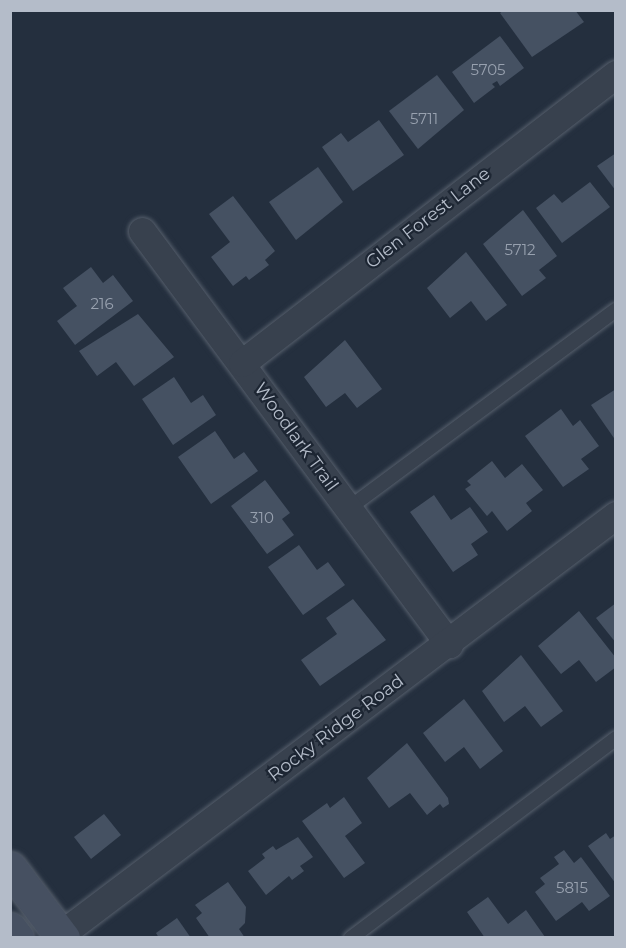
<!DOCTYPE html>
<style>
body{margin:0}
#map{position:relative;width:626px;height:948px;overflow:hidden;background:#242f3e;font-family:Montserrat,sans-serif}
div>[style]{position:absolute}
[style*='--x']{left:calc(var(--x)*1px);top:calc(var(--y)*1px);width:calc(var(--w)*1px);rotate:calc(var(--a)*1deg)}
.building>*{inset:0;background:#455162}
.roads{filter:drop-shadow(0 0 2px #565f6c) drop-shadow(0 0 2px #565f6c)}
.lane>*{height:14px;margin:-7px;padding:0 7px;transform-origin:7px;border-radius:7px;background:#38414e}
.street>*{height:27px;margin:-13.5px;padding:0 13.5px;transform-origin:13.5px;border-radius:13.5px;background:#38414e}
.secondary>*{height:33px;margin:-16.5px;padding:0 16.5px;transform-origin:16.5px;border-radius:16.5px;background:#465061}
span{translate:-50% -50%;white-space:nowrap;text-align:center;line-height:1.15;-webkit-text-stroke:4.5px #1d2633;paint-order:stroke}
.number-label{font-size:15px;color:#98a1af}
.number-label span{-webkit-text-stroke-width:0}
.street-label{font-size:18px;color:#b4bcc9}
.frame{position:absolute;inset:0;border:12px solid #b4bcc9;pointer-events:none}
</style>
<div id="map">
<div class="building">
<div style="clip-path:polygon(504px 10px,575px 10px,584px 22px,532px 57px,500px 13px)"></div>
<div style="clip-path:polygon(500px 36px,524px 68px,500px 86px,497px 81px,492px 84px,495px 87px,474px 103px,452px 72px)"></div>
<div style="clip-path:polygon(437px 75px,464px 110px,418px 149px,389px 111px)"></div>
<div style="clip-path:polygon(379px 120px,404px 155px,353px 191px,322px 147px,341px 133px,348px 142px)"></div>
<div style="clip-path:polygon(616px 153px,616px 191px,597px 166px)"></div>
<div style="clip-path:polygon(318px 167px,343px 202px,296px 240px,269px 202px)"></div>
<div style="clip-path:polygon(590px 182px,610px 207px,562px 243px,536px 208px,554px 194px,562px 203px)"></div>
<div style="clip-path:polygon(233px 196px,275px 251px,265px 260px,269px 265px,249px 280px,246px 276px,233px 286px,211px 257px,230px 242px,209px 214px)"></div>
<div style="clip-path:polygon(523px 210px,557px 256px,539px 270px,546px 278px,522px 296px,483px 244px)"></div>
<div style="clip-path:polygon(466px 252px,507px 305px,486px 321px,471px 301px,450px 318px,427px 288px)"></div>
<div style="clip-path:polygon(91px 267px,103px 283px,113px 275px,133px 301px,75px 345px,57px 321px,77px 306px,63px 288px)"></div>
<div style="clip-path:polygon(138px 314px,174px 357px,134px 386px,116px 362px,97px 376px,79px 351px)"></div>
<div style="clip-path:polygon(345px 340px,382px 389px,357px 408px,345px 393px,326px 407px,304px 377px)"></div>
<div style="clip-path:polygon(174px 377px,191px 403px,203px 395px,216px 415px,173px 445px,142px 399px)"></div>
<div style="clip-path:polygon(616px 389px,616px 441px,591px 405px)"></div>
<div style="clip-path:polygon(561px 409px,573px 426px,580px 420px,599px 446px,581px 459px,589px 469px,563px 487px,525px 436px)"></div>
<div style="clip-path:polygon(215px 431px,234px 459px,244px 452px,258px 471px,211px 504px,178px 457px)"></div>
<div style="clip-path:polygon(492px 461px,505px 478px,522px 464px,543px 490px,526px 503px,532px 511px,507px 531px,492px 511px,487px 516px,465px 489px,471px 485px,467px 481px)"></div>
<div style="clip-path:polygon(265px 480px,290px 513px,282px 519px,294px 535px,267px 554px,231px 506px)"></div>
<div style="clip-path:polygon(434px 495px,451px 520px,470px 507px,488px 532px,471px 544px,478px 555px,453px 572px,410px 512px)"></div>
<div style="clip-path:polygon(299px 545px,317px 570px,328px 562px,345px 585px,303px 615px,268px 567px)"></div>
<div style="clip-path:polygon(353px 599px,386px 640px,320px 686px,301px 660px,337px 634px,326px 618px)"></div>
<div style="clip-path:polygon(616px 603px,616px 643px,596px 618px)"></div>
<div style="clip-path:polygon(579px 611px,616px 658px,616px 667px,596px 682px,579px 660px,561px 674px,538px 646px)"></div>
<div style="clip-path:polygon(521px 655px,563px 711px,541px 727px,525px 706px,504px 722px,482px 691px)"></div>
<div style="clip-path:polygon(464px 699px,503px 751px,480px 769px,464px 747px,445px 762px,423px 733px)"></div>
<div style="clip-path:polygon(407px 743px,448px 798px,449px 804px,443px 808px,440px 804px,427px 815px,410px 793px,389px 808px,367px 778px)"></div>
<div style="clip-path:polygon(344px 797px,362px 823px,345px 836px,365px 863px,344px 878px,302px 821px,327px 803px,330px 808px)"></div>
<div style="clip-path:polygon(104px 814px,121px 835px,91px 859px,74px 837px)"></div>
<div style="clip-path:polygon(606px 833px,610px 839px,616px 835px,616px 884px,588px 846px)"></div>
<div style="clip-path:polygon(298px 837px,313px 857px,300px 866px,304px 871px,292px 880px,289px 876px,266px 895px,248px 871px,265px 858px,262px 854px,273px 846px,276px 850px)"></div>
<div style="clip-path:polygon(564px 850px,574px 863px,581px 857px,610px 896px,589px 911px,582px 902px,556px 921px,535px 892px,545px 884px,540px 878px,559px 864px,554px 857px)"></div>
<div style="clip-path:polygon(228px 882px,246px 907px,245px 923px,239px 929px,245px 938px,210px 938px,196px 918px,202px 913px,195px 905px)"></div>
<div style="clip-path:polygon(488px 897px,508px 924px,526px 910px,545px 937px,485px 938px,467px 912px)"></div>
<div style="clip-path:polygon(177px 918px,191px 938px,159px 938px,156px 933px)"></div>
</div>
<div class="roads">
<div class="lane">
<div style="--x:349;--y:508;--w:332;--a:-36.6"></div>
<div style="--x:351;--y:938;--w:332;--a:-37"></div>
</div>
<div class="street">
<div style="--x:142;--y:231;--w:515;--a:53.38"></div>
<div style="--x:242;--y:363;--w:473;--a:-37.7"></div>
<div style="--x:56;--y:938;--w:702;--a:-37.07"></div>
</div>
<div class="secondary">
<div style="--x:10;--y:868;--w:88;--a:52.9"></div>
<div style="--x:10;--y:929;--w:11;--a:52"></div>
</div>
</div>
<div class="number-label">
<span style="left:488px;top:70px">5705</span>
<span style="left:424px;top:119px">5711</span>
<span style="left:520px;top:250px">5712</span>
<span style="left:102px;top:304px">216</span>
<span style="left:262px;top:518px">310</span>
<span style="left:572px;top:888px">5815</span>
</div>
<div class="street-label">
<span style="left:428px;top:218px;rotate:-38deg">Glen Forest Lane</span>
<span style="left:296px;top:437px;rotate:54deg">Woodlark Trail</span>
<span style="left:336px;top:728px;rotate:-37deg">Rocky Ridge Road</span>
</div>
<div class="frame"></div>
</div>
